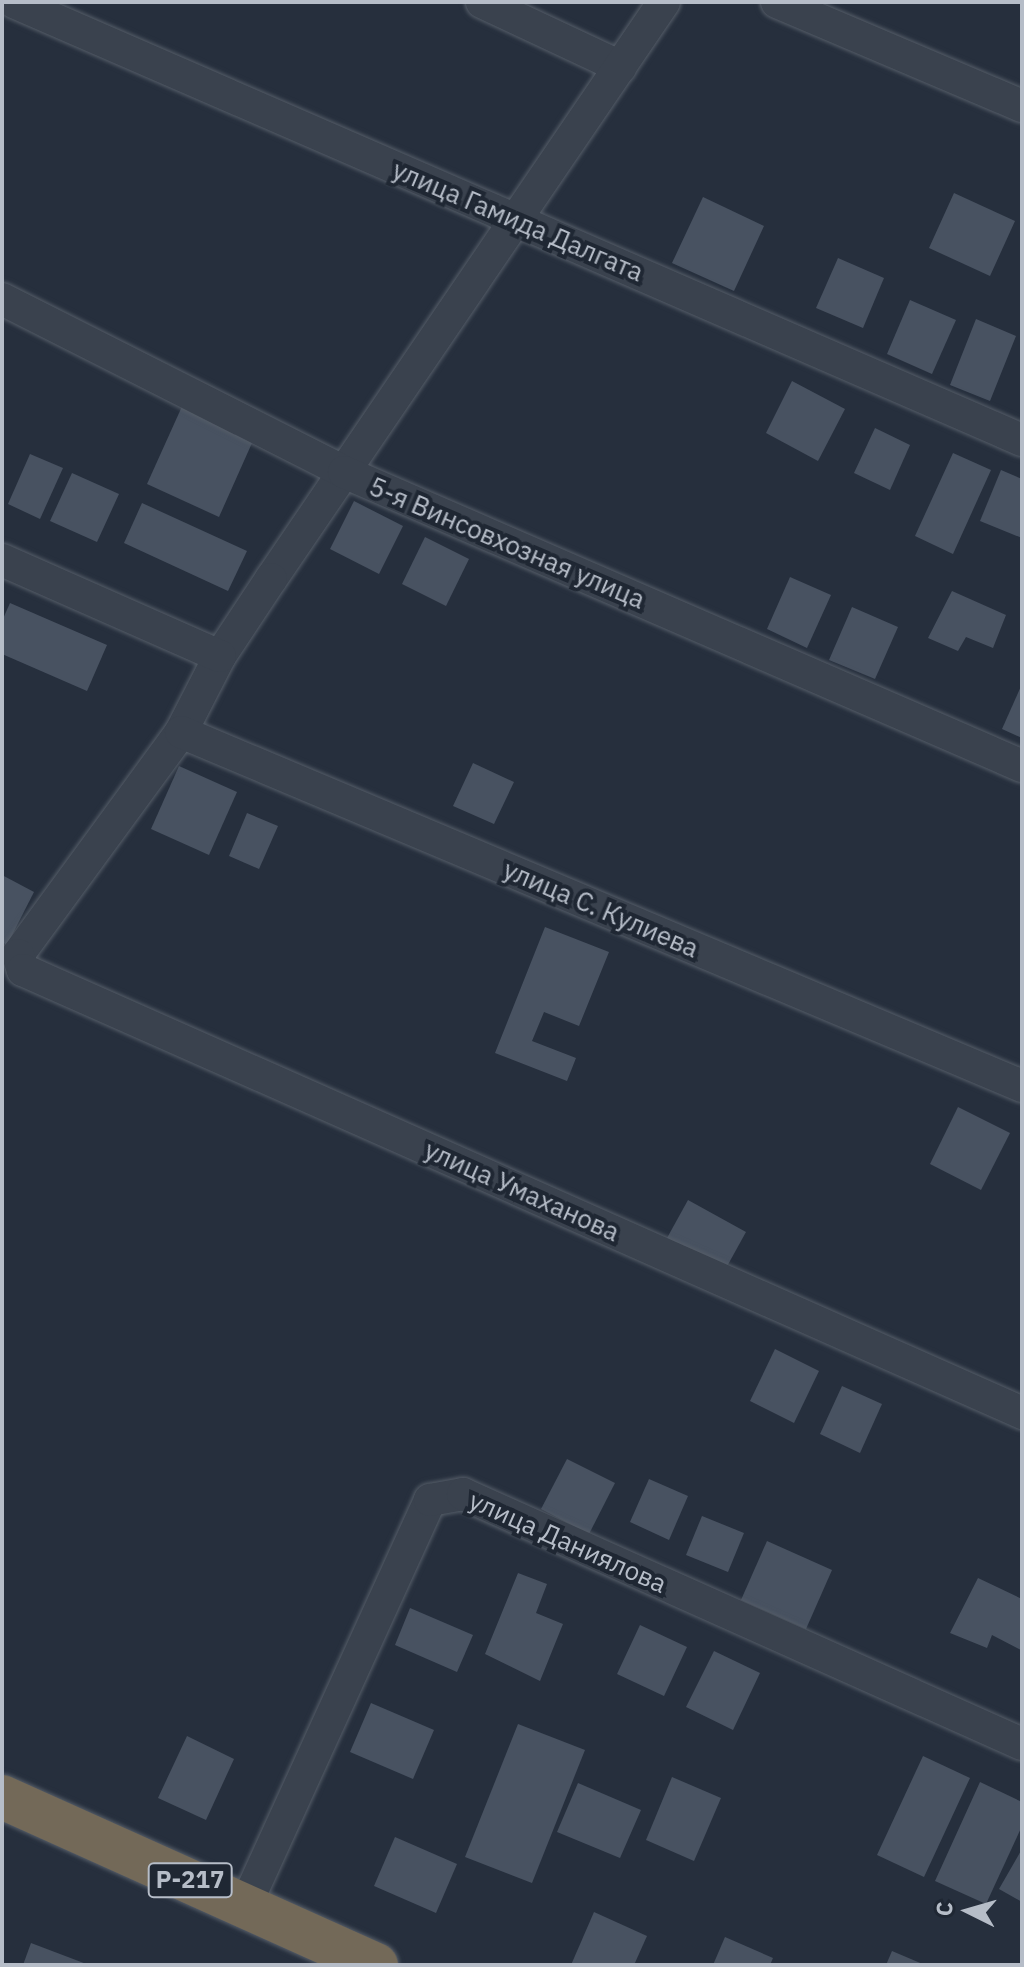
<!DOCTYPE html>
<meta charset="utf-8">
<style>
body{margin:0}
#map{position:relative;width:1024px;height:1967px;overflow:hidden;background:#262f3d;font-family:"IBM Plex Sans",sans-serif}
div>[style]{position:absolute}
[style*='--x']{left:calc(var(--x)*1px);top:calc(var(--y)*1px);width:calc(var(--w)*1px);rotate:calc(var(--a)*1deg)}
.building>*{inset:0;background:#485261}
.roads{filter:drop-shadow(0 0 2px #555d68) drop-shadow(0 0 2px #555d68)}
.minor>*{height:32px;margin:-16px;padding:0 16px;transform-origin:16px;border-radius:16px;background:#3a424e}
.highway>*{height:44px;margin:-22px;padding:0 22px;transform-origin:22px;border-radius:22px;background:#736958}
span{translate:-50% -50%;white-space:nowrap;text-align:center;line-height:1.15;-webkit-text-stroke:8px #1f2733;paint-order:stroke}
.shield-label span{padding:2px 6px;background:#1f2733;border:2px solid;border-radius:6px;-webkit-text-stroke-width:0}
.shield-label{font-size:24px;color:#b6bdc8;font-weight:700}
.street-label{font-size:26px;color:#b6bdc8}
.frame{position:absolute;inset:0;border:4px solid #b6bdc8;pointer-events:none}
.north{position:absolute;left:928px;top:1871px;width:80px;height:80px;-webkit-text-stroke:6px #1f2733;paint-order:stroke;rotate:275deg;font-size:22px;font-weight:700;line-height:32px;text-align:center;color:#b6bdc8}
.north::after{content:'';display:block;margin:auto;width:28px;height:36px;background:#b6bdc8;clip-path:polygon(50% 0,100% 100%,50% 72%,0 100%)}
</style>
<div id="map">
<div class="building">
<div style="clip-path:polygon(954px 193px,1015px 221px,990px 276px,929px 248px)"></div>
<div style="clip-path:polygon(703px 197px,764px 226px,734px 291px,672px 263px)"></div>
<div style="clip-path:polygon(838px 258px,884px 278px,863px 328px,816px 308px)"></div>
<div style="clip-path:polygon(910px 300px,956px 320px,932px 374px,887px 354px)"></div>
<div style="clip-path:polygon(976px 319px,1016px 336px,990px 401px,950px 385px)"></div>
<div style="clip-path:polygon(792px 381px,845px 409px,818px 461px,766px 433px)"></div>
<div style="clip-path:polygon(184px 402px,256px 434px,219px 517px,147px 484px)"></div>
<div style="clip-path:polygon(875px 428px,910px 445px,890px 490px,854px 473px)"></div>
<div style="clip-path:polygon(953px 453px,991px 470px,953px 554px,915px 536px)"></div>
<div style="clip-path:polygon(30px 454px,63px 468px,40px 519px,8px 504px)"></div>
<div style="clip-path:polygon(1001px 470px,1022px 479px,1022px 538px,980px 521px)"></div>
<div style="clip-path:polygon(72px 473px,119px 494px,97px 542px,50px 521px)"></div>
<div style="clip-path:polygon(354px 501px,403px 526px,379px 574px,330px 549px)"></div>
<div style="clip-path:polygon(142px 503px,247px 551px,228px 591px,124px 543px)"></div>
<div style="clip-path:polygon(425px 537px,469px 559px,446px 606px,402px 584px)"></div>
<div style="clip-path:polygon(790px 577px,831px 595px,807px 648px,767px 629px)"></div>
<div style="clip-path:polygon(952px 591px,1006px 615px,993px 648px,966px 637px,958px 651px,928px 638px)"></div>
<div style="clip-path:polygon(10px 603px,107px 645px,87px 691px,2px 654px,2px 621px)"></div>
<div style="clip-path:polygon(852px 607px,898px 627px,875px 679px,829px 660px)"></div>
<div style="clip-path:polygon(1022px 684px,1022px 738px,1002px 729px)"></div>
<div style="clip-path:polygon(473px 763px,514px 782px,494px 824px,453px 806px)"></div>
<div style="clip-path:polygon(179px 766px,237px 792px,209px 855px,151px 829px)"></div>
<div style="clip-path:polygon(247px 813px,278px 826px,259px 869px,229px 856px)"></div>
<div style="clip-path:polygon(2px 875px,34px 892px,7px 945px,2px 942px)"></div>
<div style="clip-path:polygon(545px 927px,609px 952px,579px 1026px,544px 1012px,532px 1041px,576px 1058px,567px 1081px,495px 1053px)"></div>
<div style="clip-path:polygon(958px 1107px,1010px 1133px,981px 1190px,930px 1164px)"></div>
<div style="clip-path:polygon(688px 1200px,746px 1232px,725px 1270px,667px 1238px)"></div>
<div style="clip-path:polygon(775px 1349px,819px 1371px,794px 1423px,750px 1401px)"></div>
<div style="clip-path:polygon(842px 1386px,882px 1404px,860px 1453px,820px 1434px)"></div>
<div style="clip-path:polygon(567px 1459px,615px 1483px,589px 1534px,541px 1509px)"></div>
<div style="clip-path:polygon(649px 1479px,688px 1496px,669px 1540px,630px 1522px)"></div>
<div style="clip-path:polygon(702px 1516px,744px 1533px,728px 1572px,686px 1555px)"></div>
<div style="clip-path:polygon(767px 1541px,832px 1570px,806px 1629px,741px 1600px)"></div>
<div style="clip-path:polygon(518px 1573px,547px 1584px,536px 1613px,563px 1624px,540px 1681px,485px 1654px)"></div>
<div style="clip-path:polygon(978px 1578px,1022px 1599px,1021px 1650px,992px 1635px,987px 1648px,950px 1633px)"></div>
<div style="clip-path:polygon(410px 1608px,473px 1635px,457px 1672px,395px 1645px)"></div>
<div style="clip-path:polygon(640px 1625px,687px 1647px,664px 1696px,617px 1674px)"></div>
<div style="clip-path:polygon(714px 1651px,760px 1673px,733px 1730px,686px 1707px)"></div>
<div style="clip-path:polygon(371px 1703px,434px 1730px,413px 1779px,350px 1752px)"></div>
<div style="clip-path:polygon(518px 1724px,585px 1750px,532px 1883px,465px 1857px)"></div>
<div style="clip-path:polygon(187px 1736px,234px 1759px,206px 1820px,158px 1798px)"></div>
<div style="clip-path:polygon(923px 1756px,970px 1778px,924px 1877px,877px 1855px)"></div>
<div style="clip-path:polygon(672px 1777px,721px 1798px,694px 1861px,646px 1840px)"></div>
<div style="clip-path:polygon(980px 1782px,1022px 1802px,1022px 1826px,986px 1904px,935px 1881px)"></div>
<div style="clip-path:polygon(578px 1783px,641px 1810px,620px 1858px,557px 1832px)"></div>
<div style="clip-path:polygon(395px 1837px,457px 1864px,436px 1913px,374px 1886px)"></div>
<div style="clip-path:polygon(1022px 1849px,1022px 1902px,999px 1889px)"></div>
<div style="clip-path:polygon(594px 1912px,647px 1936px,634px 1965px,571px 1965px)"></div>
<div style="clip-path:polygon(725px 1937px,773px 1958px,770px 1965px,713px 1965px)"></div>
<div style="clip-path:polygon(31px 1943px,89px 1965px,23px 1965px)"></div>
<div style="clip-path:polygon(892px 1951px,925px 1965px,886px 1965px)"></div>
</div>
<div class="roads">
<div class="minor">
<div style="--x:14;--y:2;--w:1099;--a:23.49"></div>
<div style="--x:482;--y:2;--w:153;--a:25.1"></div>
<div style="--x:664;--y:2;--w:698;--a:124.26"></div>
<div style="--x:271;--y:579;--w:92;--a:123.5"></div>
<div style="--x:220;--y:656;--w:85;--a:117.2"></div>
<div style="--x:181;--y:732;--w:276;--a:126.2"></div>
<div style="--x:18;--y:955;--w:16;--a:72"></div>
<div style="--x:23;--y:970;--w:1093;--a:23.91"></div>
<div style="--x:777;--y:2;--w:266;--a:23"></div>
<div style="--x:2;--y:299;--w:383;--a:26.8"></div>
<div style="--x:344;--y:472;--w:739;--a:23.44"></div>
<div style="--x:2;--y:560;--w:238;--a:23.8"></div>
<div style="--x:181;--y:732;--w:912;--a:22.83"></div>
<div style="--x:246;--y:1904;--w:444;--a:-65.5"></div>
<div style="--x:430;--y:1500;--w:34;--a:-10"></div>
<div style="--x:463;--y:1494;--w:612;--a:24.1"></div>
</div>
<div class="highway">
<div style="--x:2;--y:1797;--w:410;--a:24.2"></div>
</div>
</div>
<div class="shield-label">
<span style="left:190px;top:1880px">Р-217</span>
</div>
<div class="street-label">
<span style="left:518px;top:221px;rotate:23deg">улица Гамида Далгата</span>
<span style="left:507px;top:543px;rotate:23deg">5-я Винсовхозная улица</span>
<span style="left:601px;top:909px;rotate:23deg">улица С. Кулиева</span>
<span style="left:522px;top:1191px;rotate:24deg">улица Умаханова</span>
<span style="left:568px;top:1542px;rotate:24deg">улица Даниялова</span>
</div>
<div class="frame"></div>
<div class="north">С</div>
</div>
